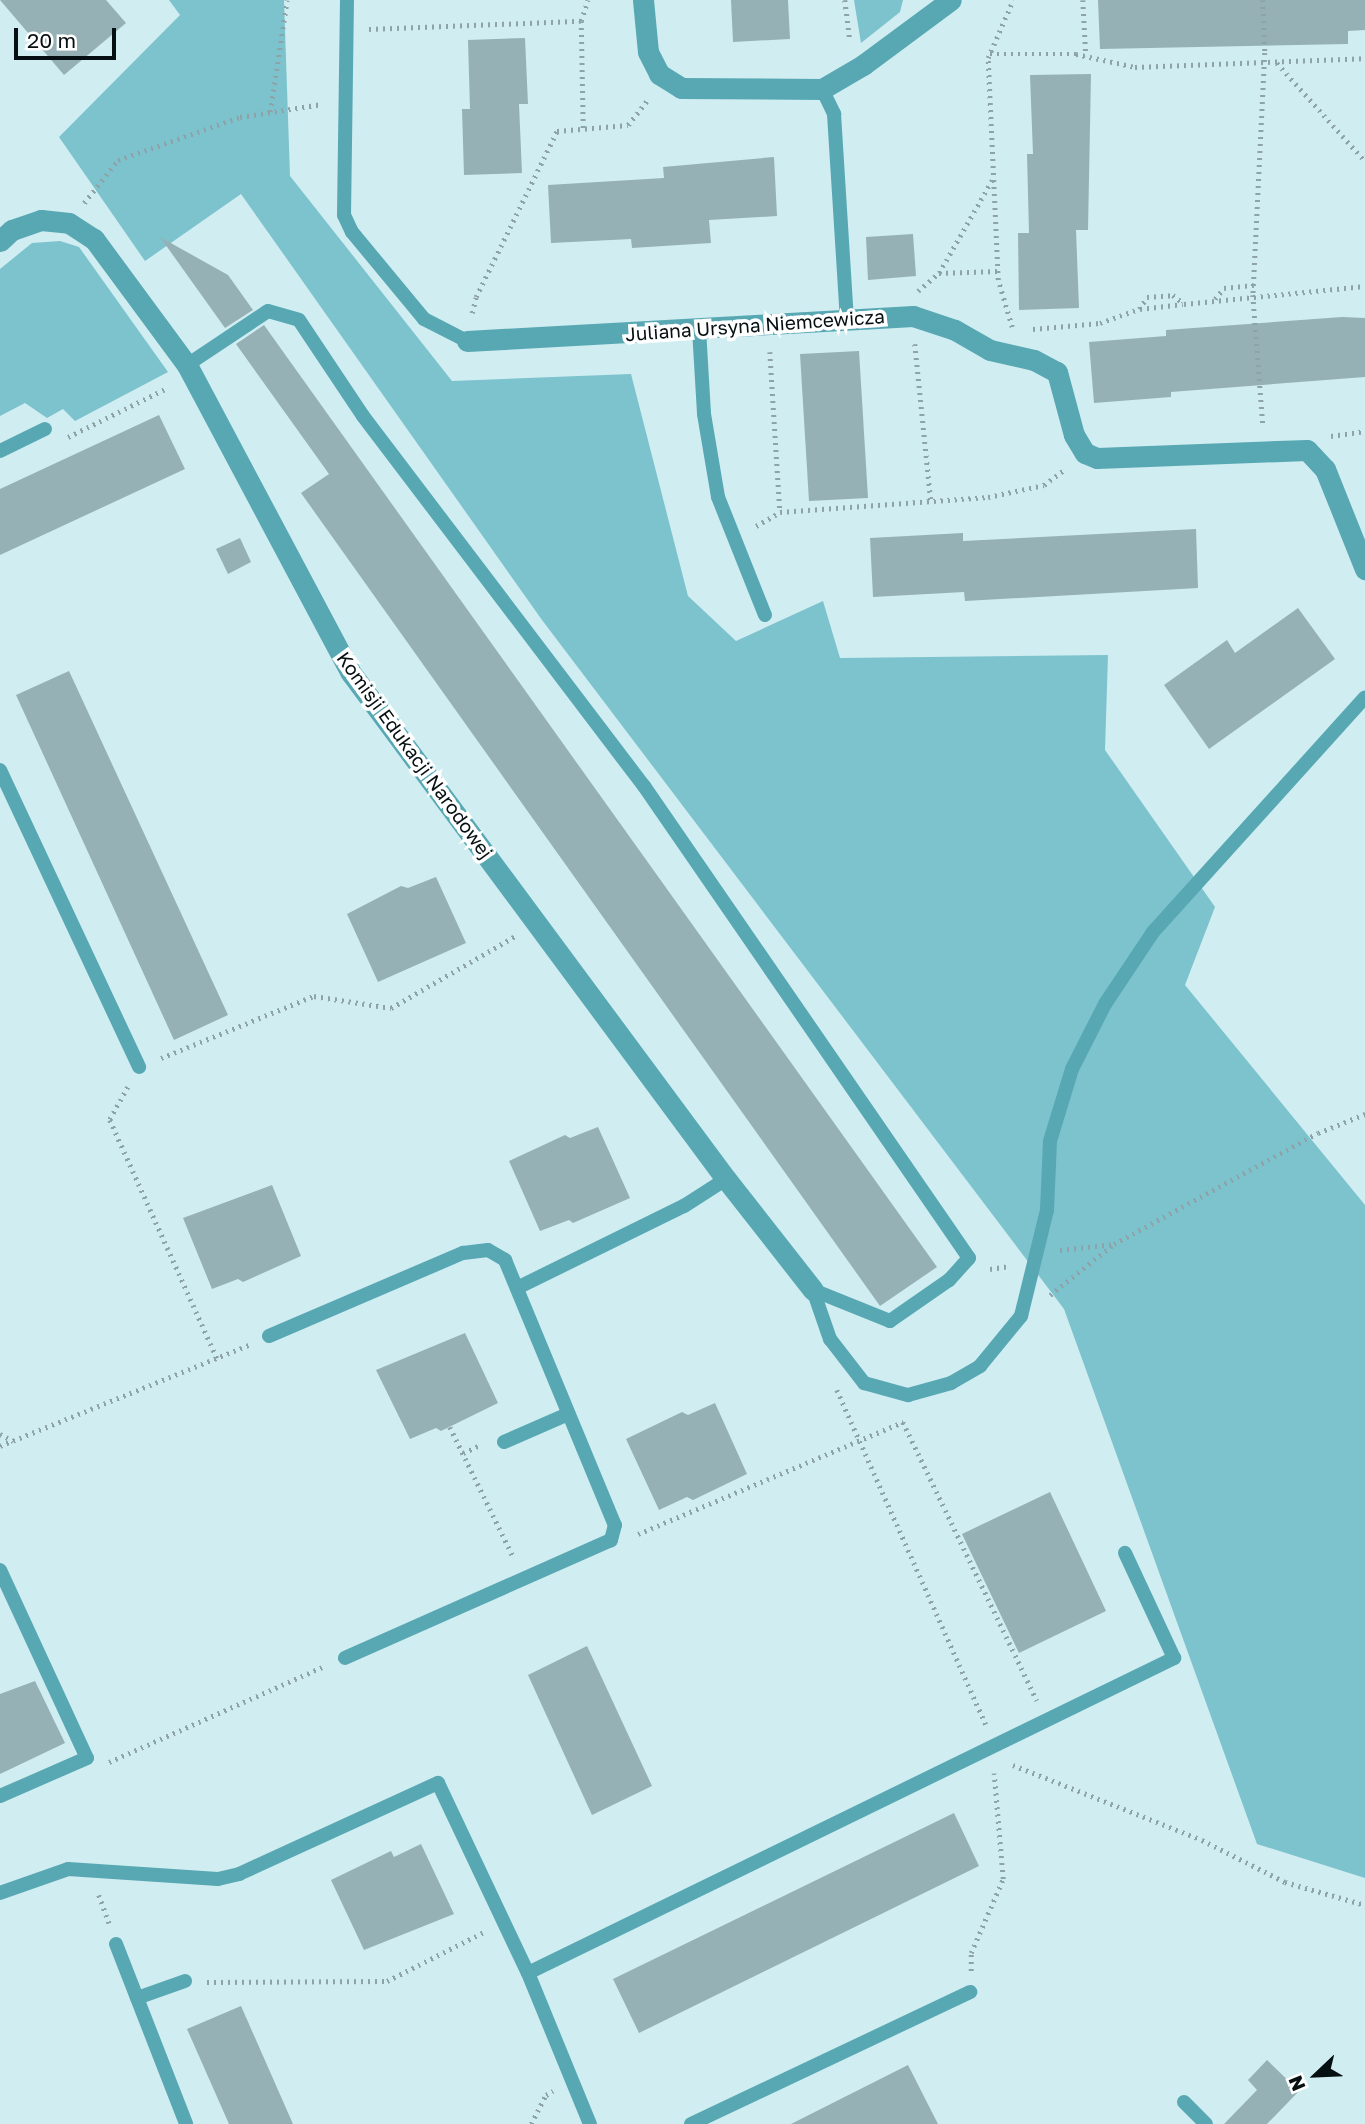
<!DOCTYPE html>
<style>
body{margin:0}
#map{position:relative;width:1365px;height:2124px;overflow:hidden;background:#d0edf1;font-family:"Golos Text",sans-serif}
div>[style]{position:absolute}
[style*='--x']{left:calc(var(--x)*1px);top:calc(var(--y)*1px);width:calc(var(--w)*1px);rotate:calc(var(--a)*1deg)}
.green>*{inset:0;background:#7cc3cd}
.building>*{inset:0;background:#96b1b6}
.path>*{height:4.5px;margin-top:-2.25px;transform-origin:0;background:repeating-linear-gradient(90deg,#8da3a7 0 2px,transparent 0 7px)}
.lane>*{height:14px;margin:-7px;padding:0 7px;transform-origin:7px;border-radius:7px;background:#57a8b3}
.street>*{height:21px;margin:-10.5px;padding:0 10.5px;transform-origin:10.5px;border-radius:10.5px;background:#57a8b3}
span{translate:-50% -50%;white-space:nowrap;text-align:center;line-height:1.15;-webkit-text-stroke:7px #fff;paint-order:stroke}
.street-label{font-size:19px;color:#060f11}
.north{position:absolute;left:1281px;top:2040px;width:70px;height:70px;-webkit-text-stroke:5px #fff;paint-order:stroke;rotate:247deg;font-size:19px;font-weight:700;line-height:28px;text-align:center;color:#060f11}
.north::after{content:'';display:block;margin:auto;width:24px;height:32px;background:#060f11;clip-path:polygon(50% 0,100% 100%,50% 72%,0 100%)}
.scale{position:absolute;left:14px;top:28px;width:102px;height:32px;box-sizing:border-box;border:4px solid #060f11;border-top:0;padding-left:9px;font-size:21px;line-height:24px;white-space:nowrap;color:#060f11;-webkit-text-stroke:5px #fff;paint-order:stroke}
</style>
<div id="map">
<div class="green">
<div style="clip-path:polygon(169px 0,284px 0,290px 176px,452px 381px,631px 374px,688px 596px,736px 641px,823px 601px,840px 658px,1108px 655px,1105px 750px,1215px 907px,1185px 985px,1365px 1205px,1365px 1878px,1257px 1844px,1064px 1309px,542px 620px,241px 194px,145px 261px,59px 137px,180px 15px)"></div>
<div style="clip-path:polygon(854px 0,903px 0,900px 12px,861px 43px)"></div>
<div style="clip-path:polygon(60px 241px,79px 247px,168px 372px,75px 421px,63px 409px,47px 418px,25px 403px,0 416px,0 269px,32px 243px)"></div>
</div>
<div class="building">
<div style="clip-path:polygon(0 0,106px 0,126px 23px,64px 75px)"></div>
<div style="clip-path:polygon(731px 0,788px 0,790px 39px,733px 42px)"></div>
<div style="clip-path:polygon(1098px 0,1365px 0,1365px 30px,1348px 31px,1348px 44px,1100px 49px)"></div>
<div style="clip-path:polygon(525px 38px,528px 104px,519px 104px,522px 173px,464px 175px,462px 109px,470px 109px,468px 40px)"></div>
<div style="clip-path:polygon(1091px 74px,1088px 230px,1076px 230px,1079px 308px,1019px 310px,1018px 233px,1029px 233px,1027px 154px,1033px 154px,1030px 75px)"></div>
<div style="clip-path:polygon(774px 157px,777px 216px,709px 220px,711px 243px,632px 248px,631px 239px,551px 243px,548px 185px,664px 178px,663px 167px)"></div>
<div style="clip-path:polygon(913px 234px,916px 276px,868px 280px,866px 237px)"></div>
<div style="clip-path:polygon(160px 237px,228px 275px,253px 310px,225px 328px)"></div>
<div style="clip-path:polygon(1342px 317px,1365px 318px,1365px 377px,1171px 392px,1171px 397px,1094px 403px,1089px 342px,1166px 336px,1166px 330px)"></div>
<div style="clip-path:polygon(264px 325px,937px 1267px,880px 1306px,301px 493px,329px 474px,236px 344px)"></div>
<div style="clip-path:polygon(859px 351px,868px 498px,809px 501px,800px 354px)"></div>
<div style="clip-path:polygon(159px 415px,185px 469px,0 555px,0 489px)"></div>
<div style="clip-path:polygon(1196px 529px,1198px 588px,965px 601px,964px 592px,873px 597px,870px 538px,963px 533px,963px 541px)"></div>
<div style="clip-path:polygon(240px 538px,251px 562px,228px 574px,216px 549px)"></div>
<div style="clip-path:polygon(1298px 608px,1335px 659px,1209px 749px,1164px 685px,1227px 640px,1235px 653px)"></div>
<div style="clip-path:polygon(69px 671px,228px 1015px,174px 1040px,16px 695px)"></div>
<div style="clip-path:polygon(436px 877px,466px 943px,378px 982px,347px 914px,401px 886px,408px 888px)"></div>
<div style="clip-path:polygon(598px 1127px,630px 1198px,573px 1223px,569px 1220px,540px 1231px,509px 1161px,565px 1135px,570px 1138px)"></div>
<div style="clip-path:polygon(272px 1185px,301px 1256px,243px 1282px,238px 1279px,212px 1289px,183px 1218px)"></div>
<div style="clip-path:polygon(465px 1333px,498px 1403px,441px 1431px,436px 1428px,410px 1439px,376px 1370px)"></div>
<div style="clip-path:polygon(715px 1403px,747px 1474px,693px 1500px,687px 1497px,659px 1510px,626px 1439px,682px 1412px,688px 1415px)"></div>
<div style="clip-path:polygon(1050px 1492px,1106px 1611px,1019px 1653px,962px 1534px)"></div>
<div style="clip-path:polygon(587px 1646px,652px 1786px,592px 1815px,528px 1675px)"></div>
<div style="clip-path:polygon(35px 1681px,65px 1743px,0 1774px,0 1694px)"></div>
<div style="clip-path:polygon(954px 1813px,979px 1866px,639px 2033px,613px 1979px)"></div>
<div style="clip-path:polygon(421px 1844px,454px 1914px,364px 1950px,331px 1880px,391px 1851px,394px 1857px)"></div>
<div style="clip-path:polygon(241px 2006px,293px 2124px,229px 2124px,187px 2029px)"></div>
<div style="clip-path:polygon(1267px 2060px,1299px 2091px,1267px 2124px,1224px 2124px,1257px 2090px,1248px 2080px)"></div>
<div style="clip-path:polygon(908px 2065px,938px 2124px,791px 2124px)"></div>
</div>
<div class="path">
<div style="--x:845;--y:0;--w:40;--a:82.9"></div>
<div style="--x:1083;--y:0;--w:56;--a:86.9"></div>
<div style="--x:1263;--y:0;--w:53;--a:87.8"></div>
<div style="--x:1265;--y:53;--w:242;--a:92.8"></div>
<div style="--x:1253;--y:295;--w:130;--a:85.6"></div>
<div style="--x:369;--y:29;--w:212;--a:-2.2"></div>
<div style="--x:990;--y:54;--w:86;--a:0"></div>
<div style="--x:1076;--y:54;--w:60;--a:12.4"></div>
<div style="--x:1135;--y:67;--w:230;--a:-2.2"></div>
<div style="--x:1277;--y:63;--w:132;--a:48.1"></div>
<div style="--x:270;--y:112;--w:113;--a:-81.4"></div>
<div style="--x:583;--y:128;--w:107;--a:-91.1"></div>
<div style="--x:581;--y:21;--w:22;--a:-72"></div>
<div style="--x:84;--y:203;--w:55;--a:-51.7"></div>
<div style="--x:118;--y:160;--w:129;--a:-19.4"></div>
<div style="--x:240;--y:117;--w:83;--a:-9"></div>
<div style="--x:939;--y:273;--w:59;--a:-1.9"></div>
<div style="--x:918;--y:291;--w:28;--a:-41"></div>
<div style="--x:939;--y:273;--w:107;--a:-60.3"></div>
<div style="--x:1215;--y:299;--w:14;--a:-51"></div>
<div style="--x:1224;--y:288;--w:30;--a:-6"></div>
<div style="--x:1140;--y:309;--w:43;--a:-6.6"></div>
<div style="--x:472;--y:313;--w:16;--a:-76"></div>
<div style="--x:476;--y:297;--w:185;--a:-64"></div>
<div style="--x:557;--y:131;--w:71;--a:-4.8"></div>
<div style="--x:628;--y:125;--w:34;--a:-52"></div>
<div style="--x:1012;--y:327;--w:49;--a:-106.6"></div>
<div style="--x:998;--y:280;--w:222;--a:-92.6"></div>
<div style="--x:988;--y:58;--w:63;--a:-66.7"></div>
<div style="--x:1033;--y:329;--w:67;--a:-5.1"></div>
<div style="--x:1100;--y:323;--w:41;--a:-19.7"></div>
<div style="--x:1139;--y:309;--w:14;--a:-56"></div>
<div style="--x:1147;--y:297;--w:26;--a:-4"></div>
<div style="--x:1173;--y:295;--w:14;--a:39"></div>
<div style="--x:1184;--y:304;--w:182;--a:-5.7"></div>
<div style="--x:915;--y:344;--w:158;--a:84.2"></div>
<div style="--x:770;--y:352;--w:160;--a:86.4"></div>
<div style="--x:1331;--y:436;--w:34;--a:-8"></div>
<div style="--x:68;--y:437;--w:110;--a:-26.3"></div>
<div style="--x:756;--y:526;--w:28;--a:-30"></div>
<div style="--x:780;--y:512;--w:209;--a:-4.1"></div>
<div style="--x:988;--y:497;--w:57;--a:-12.1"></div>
<div style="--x:1044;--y:485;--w:26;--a:-37"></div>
<div style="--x:161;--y:1058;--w:165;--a:-22.1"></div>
<div style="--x:314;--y:996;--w:78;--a:8.9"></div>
<div style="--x:391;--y:1008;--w:143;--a:-30.1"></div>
<div style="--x:128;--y:1087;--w:38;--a:119"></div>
<div style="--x:110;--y:1120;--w:261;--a:65.8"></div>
<div style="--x:1060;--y:1250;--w:54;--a:-6.3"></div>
<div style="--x:990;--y:1269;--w:18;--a:-9"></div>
<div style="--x:1050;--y:1295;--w:82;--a:-38.6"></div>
<div style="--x:1114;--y:1244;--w:232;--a:-28.6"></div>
<div style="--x:1318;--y:1133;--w:51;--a:-22"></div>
<div style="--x:837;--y:1390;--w:366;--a:66"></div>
<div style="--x:450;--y:1427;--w:146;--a:64"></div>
<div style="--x:0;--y:1434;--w:15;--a:28"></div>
<div style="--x:0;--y:1446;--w:269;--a:-22.1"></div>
<div style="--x:463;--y:1453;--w:19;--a:-25"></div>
<div style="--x:638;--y:1534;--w:288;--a:-22.9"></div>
<div style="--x:903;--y:1422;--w:309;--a:64.3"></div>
<div style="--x:109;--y:1762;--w:236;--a:-24"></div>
<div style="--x:1013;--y:1765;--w:203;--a:21.6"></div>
<div style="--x:1202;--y:1840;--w:93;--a:26.8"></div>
<div style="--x:1285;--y:1882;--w:83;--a:16"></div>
<div style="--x:99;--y:1895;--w:30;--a:70"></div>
<div style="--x:971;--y:1971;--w:18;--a:-90"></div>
<div style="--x:971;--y:1953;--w:81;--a:-66.6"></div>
<div style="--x:1003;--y:1879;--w:106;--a:-94.9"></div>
<div style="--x:207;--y:1982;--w:180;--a:-0.3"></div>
<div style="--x:387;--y:1981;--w:109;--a:-26.8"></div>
<div style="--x:531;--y:2124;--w:33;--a:-63"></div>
<div style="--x:546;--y:2095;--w:8;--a:-30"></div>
</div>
<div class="lane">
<div style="--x:347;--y:0;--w:215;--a:90.8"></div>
<div style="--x:344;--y:215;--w:19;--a:65"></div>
<div style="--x:352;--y:232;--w:113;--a:50.4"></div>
<div style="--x:424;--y:319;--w:48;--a:27.1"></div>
<div style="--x:822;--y:89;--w:28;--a:64"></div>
<div style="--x:834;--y:114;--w:205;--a:86.4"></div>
<div style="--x:699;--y:329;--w:85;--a:86.6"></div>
<div style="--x:704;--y:414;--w:84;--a:80.4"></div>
<div style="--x:718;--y:497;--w:127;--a:68.3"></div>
<div style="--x:187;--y:365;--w:97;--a:-33.7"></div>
<div style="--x:268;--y:311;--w:32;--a:16"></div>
<div style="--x:299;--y:320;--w:115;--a:56.3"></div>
<div style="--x:363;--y:416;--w:465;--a:52.8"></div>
<div style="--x:644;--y:786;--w:573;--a:55.45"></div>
<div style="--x:969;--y:1258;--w:30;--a:132"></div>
<div style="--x:949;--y:1280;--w:72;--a:145.2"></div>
<div style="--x:890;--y:1321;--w:83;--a:-158.1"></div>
<div style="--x:0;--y:451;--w:50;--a:-26.1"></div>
<div style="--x:0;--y:770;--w:328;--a:64.9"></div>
<div style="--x:517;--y:1288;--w:186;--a:-26.2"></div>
<div style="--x:684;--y:1206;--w:50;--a:-32.7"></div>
<div style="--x:813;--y:1290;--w:52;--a:70.9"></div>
<div style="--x:830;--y:1339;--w:56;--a:52.3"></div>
<div style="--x:864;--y:1383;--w:46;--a:15.3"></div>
<div style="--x:908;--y:1395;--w:45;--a:-15.6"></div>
<div style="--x:951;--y:1383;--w:34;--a:-30"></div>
<div style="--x:980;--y:1366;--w:65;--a:-50.6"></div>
<div style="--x:1021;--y:1316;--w:109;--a:-76.2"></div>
<div style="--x:1047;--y:1210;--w:69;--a:-87.5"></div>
<div style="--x:1050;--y:1141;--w:75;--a:-73"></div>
<div style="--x:1072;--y:1069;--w:73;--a:-63.1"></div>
<div style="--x:1105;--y:1004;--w:87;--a:-56.3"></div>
<div style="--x:1153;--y:932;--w:316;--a:-47.9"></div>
<div style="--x:269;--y:1336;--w:211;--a:-23.2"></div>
<div style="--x:463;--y:1253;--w:25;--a:-7"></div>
<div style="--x:488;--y:1250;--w:20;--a:30"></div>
<div style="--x:505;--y:1260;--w:287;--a:67.5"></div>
<div style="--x:615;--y:1525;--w:16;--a:105"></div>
<div style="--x:611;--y:1540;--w:291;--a:156.1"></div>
<div style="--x:504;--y:1442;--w:70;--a:-23.6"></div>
<div style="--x:0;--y:1570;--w:207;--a:65.2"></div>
<div style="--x:87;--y:1758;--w:95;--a:156.4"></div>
<div style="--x:0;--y:1893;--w:72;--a:-19.4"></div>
<div style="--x:68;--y:1869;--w:150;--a:3.8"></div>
<div style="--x:218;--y:1879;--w:22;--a:-13"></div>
<div style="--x:239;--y:1874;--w:219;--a:-24.6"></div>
<div style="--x:438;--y:1783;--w:210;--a:64.7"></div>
<div style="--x:528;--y:1973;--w:163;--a:67.7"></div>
<div style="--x:116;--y:1944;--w:193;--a:68.7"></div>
<div style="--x:528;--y:1973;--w:719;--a:-25.99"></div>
<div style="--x:1174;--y:1658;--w:116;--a:-115"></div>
<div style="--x:137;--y:1998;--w:51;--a:-19.5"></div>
<div style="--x:1184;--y:2102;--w:31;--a:45"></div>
<div style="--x:691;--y:2124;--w:309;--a:-25.3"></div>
</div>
<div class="street">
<div style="--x:643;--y:0;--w:52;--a:84.5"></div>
<div style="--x:648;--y:52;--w:25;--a:63"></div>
<div style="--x:659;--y:74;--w:26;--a:32"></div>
<div style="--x:681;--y:88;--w:141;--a:0.4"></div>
<div style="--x:822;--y:89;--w:48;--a:-30.3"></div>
<div style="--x:863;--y:65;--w:109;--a:-36.5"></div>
<div style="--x:0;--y:241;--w:16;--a:-43"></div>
<div style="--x:12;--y:230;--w:31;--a:-19"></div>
<div style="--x:41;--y:220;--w:28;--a:6"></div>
<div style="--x:69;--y:223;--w:30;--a:33"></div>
<div style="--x:94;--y:239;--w:157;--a:53.6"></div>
<div style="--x:187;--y:365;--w:349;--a:62"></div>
<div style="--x:351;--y:673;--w:630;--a:53.46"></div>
<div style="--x:726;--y:1179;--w:141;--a:51.9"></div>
<div style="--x:467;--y:341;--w:447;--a:-3.2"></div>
<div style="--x:913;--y:316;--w:44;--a:18.4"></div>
<div style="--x:955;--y:330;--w:40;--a:29.7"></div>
<div style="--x:990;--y:350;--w:45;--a:12.8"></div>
<div style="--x:1034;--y:360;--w:26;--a:28"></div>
<div style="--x:1057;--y:372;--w:65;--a:74.9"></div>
<div style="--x:1074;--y:435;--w:21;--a:59"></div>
<div style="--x:1085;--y:453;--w:13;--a:23"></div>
<div style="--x:1097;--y:458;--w:210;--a:-2.2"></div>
<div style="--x:1307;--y:450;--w:26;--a:47"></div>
<div style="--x:1325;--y:469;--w:108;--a:68.2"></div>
</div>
<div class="street-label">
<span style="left:755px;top:325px;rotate:-4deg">Juliana Ursyna Niemcewicza</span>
<span style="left:415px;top:755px;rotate:54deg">Komisji Edukacji Narodowej</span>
</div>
<div class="north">N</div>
<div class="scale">20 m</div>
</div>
